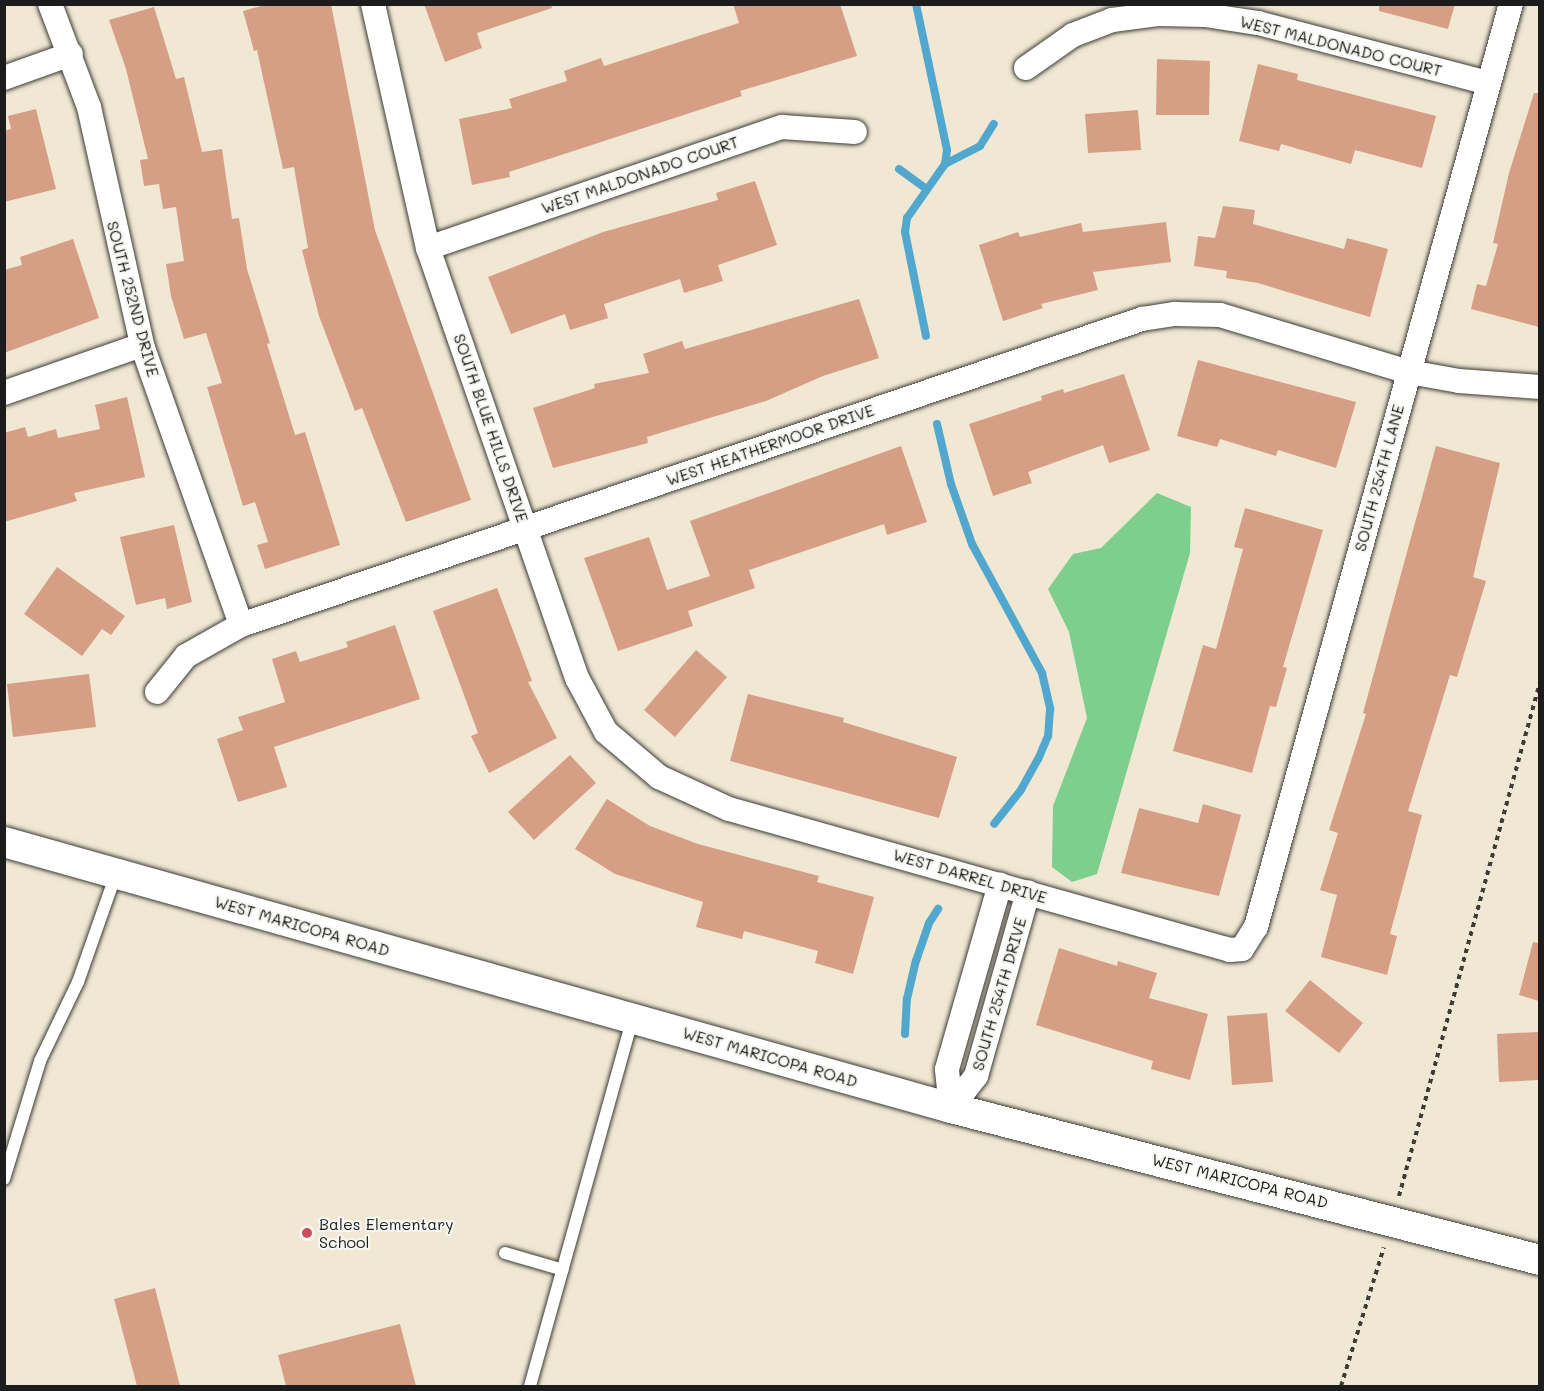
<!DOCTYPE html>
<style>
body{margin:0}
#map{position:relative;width:1544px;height:1391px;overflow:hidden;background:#f0e8d3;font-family:Mali,sans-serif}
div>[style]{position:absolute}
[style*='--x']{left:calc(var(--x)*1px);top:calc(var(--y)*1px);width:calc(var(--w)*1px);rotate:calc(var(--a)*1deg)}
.green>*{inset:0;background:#7ece8e}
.stream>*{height:8px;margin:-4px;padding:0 4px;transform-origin:4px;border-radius:4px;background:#52a7ce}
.building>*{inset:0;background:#d79e86}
.path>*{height:4px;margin-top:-2px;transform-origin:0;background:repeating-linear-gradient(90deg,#3c3b37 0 4.5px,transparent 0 9px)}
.roads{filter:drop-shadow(0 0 2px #3c3b37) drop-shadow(0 0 2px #3c3b37)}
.service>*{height:12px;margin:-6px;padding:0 6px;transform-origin:6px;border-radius:6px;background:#fff}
.minor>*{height:24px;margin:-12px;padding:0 12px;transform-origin:12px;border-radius:12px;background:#fff}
.tertiary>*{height:30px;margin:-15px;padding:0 15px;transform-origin:15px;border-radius:15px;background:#fff}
.dots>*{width:16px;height:16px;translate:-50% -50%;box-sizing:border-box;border:3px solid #f6f6f2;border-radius:50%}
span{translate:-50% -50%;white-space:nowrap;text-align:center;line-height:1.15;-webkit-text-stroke:4.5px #f6f6f2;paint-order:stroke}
.street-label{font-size:16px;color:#1c1c1c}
.poi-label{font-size:16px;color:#1c1c1c}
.left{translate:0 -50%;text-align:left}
.frame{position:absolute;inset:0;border:6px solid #1c1c1c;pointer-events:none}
</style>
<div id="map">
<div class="green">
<div style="clip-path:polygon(1157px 493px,1191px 507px,1190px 553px,1097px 874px,1072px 882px,1052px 867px,1053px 806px,1087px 718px,1069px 632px,1048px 589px,1073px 554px,1101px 548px)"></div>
</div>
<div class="stream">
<div style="--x:916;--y:4;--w:149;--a:78"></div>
<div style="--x:947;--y:150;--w:14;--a:98"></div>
<div style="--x:945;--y:164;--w:66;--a:125.1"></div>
<div style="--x:907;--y:218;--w:14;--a:98"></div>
<div style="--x:905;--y:232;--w:106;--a:78.6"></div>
<div style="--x:945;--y:164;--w:39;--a:-27"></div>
<div style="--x:980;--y:146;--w:26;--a:-58"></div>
<div style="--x:899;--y:169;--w:34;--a:36"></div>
<div style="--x:937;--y:424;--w:62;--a:76.9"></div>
<div style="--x:951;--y:484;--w:64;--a:70.7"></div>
<div style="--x:972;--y:544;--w:147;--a:61.5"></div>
<div style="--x:1042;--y:673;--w:37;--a:77"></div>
<div style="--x:1050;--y:709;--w:27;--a:94"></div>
<div style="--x:1048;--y:736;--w:25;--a:113"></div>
<div style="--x:1038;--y:759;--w:35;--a:119"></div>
<div style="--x:1021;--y:790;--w:43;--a:128.5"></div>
<div style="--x:905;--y:1034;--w:35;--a:-87"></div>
<div style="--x:907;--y:999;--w:39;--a:-77"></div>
<div style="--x:916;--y:961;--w:40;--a:-71.1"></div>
<div style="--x:929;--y:923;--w:17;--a:-57"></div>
</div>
<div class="building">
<div style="clip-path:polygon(268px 4px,331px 4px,375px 230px,471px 500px,406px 522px,362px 408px,355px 411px,319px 316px,302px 250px,308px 248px,294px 167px,283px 169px,257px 50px,254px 51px,243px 11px)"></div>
<div style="clip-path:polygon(424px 4px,551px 4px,552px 8px,477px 33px,482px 48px,445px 62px)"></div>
<div style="clip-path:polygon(733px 4px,840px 4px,857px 56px,740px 91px,742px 96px,509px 172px,510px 177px,472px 185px,459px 119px,512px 108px,509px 99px,567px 81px,564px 71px,601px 58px,604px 66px,739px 23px)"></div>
<div style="clip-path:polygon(1379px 4px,1455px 4px,1448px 29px,1379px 11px)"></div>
<div style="clip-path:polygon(154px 7px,176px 79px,184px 77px,202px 152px,222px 149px,232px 219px,239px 218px,247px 269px,270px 343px,267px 344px,295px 435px,305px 432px,340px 545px,265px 569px,257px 545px,268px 542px,255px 502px,243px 506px,207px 387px,222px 383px,206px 333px,184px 339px,171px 296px,166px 264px,184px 261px,176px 207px,163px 209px,159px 184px,144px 186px,140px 160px,148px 159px,126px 69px,109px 20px)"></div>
<div style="clip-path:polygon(1157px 59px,1210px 61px,1209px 115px,1156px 115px)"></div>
<div style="clip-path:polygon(1258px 64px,1298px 74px,1297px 80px,1436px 116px,1422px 168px,1355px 150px,1351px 164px,1281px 144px,1279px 151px,1239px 141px)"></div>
<div style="clip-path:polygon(1534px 93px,1539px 93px,1539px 327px,1471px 309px,1477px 284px,1486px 286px,1498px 244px,1493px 243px,1509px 173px)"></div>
<div style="clip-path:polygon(36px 109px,56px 189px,4px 202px,4px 131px,11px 129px,8px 116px)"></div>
<div style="clip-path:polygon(1138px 110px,1141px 150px,1088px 153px,1085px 114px)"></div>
<div style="clip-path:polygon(755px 181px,777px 245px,718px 265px,723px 281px,684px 293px,680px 279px,604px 304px,608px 318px,570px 330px,565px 314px,511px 334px,488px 277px,603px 232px,718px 200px,716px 193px)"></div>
<div style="clip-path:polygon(1223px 206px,1255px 210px,1253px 224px,1344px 249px,1347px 238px,1388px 249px,1370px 317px,1258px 283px,1226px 278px,1227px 271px,1194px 266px,1198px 236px,1215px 238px)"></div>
<div style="clip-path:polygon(1166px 222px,1171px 262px,1093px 272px,1098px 290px,1041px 304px,1043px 308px,1003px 321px,979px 245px,1018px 232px,1020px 237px,1081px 223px,1083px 232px)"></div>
<div style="clip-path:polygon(73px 239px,99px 318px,4px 353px,4px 270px,22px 265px,20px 257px)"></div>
<div style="clip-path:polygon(859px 299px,879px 358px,823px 376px,766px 401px,647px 437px,648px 443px,553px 468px,533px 408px,595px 388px,594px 384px,649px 373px,643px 354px,682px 341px,685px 349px)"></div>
<div style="clip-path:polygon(1198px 360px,1356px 402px,1336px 468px,1278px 450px,1276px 456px,1220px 439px,1217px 447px,1177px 436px)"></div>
<div style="clip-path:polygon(1124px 374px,1150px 450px,1109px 463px,1103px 445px,1028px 472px,1032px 483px,993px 496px,969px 424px,1042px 400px,1041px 396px,1063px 389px,1064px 393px)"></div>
<div style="clip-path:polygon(127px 397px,145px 477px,74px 493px,77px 501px,4px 522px,4px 433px,25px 427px,28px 437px,56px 429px,58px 438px,100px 429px,95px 405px)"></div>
<div style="clip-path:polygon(901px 446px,927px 522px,887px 535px,884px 524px,749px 570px,755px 588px,688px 611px,693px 626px,618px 651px,584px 558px,649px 537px,667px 590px,710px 576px,690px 521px)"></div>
<div style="clip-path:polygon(1436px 446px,1500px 463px,1473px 577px,1486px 581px,1457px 677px,1450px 675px,1408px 811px,1422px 815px,1390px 934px,1397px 936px,1387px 975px,1321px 957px,1337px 895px,1320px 890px,1338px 833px,1329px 830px,1366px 714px,1363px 713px)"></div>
<div style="clip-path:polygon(1245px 508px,1323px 530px,1283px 667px,1287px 668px,1276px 707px,1270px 706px,1252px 773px,1173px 751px,1203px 645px,1216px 649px,1243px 549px,1234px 547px)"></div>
<div style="clip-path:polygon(174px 525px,192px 602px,167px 609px,165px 598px,136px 605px,120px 537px)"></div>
<div style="clip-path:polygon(57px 567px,125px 616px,111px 635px,102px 629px,82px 656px,24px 614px)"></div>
<div style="clip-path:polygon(497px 588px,532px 681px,528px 682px,557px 738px,489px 773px,471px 736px,478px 733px,433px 611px)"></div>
<div style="clip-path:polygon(395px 625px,420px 699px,274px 747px,287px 787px,238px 802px,217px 739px,243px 730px,238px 717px,285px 702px,272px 659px,296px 651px,300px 662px,348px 647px,346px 642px)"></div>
<div style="clip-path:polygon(696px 650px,727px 677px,675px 737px,644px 710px)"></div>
<div style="clip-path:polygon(89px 674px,96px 727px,13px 737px,7px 684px)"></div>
<div style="clip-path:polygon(748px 694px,844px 718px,843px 722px,957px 757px,939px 818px,730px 761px)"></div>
<div style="clip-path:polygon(570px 755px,596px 783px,534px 840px,508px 812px)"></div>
<div style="clip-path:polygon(607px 799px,650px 826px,698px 844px,819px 876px,817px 882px,874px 897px,853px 974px,815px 963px,818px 951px,744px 931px,742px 939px,696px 927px,703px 902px,615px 874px,575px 849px)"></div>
<div style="clip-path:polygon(1203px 804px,1241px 815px,1219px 896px,1121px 873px,1139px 808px,1198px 823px)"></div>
<div style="clip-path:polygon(1533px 942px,1539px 943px,1539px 1001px,1519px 995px)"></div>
<div style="clip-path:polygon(1059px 948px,1117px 966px,1118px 961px,1157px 973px,1149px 998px,1208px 1014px,1190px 1080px,1151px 1069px,1153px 1061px,1036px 1025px)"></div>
<div style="clip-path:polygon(1310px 980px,1363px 1023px,1339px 1053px,1285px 1011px)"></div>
<div style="clip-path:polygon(1267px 1013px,1273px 1082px,1232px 1085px,1227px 1016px)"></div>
<div style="clip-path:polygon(1539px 1032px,1539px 1080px,1499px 1082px,1497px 1034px)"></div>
<div style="clip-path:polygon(155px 1288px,180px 1386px,137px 1386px,114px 1299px)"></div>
<div style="clip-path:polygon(400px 1324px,416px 1386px,286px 1386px,278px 1355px)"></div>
</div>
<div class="path">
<div style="--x:1399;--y:1196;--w:533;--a:-74.66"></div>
<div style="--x:1341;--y:1386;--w:145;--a:-72.8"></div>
</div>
<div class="roads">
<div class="service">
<div style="--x:4;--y:1179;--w:123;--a:-73"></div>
<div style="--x:40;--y:1061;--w:88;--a:-64.3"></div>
<div style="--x:78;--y:982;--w:114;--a:-70.6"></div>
<div style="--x:505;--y:1253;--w:60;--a:16.3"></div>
<div style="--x:530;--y:1386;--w:382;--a:-74.4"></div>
</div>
<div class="minor">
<div style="--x:50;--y:4;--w:110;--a:69.3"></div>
<div style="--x:89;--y:107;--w:244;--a:77.4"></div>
<div style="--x:142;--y:345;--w:297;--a:70.5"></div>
<div style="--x:373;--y:4;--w:250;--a:77.3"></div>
<div style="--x:428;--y:248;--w:455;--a:70.9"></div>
<div style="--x:577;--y:678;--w:61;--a:61.8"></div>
<div style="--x:606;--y:732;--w:70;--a:40.3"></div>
<div style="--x:659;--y:777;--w:77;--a:24.6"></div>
<div style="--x:729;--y:809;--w:520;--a:15.72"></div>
<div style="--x:1230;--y:950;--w:12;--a:-5"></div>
<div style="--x:1242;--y:949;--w:26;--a:-58"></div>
<div style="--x:1256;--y:927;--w:958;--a:-74.56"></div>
<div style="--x:1026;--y:68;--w:57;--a:-35.1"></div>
<div style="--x:1073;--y:35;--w:42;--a:-21"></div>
<div style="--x:1112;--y:20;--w:46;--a:-7.4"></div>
<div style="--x:1158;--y:14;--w:47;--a:1.2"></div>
<div style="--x:1205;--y:15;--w:54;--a:8.6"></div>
<div style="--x:1258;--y:23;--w:238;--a:14.6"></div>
<div style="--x:4;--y:78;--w:71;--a:-19.7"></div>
<div style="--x:428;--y:248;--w:374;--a:-18.9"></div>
<div style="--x:782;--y:127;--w:73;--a:3.9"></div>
<div style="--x:4;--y:393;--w:146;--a:-19.2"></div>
<div style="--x:157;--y:692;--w:46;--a:-51.1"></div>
<div style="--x:186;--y:656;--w:63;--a:-29.4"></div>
<div style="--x:241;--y:625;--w:952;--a:-18.76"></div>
<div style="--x:1142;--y:319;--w:33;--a:-9"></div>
<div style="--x:1175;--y:314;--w:45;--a:1.3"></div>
<div style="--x:1220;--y:315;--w:197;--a:16.8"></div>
<div style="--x:1409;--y:372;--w:51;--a:10.2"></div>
<div style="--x:1459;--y:381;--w:81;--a:4.2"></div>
<div style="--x:951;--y:1108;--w:41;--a:-52"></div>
<div style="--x:976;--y:1076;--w:191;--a:-74.2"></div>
<div style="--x:951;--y:1108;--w:39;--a:-96"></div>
<div style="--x:947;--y:1069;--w:192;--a:-74"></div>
</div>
<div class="tertiary">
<div style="--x:4;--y:842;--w:984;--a:15.69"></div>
<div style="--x:951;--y:1108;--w:608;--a:14.47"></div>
</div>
</div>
<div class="dots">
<div style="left:307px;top:1233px;background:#d1495b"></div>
</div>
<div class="street-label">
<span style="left:1341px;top:46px;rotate:14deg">WEST MALDONADO COURT</span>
<span style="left:640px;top:175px;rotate:-19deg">WEST MALDONADO COURT</span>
<span style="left:133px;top:299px;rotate:75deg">SOUTH 252ND DRIVE</span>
<span style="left:491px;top:428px;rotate:71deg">SOUTH BLUE HILLS DRIVE</span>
<span style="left:770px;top:445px;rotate:-19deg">WEST HEATHERMOOR DRIVE</span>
<span style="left:1379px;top:478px;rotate:-75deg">SOUTH 254TH LANE</span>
<span style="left:970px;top:876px;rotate:16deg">WEST DARREL DRIVE</span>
<span style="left:302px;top:926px;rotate:16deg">WEST MARICOPA ROAD</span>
<span style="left:999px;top:994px;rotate:-74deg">SOUTH 254TH DRIVE</span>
<span style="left:770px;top:1057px;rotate:16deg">WEST MARICOPA ROAD</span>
<span style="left:1240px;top:1181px;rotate:14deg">WEST MARICOPA ROAD</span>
</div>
<div class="poi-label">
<span class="left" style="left:319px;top:1233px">Bales Elementary<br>School</span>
</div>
<div class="frame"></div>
</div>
